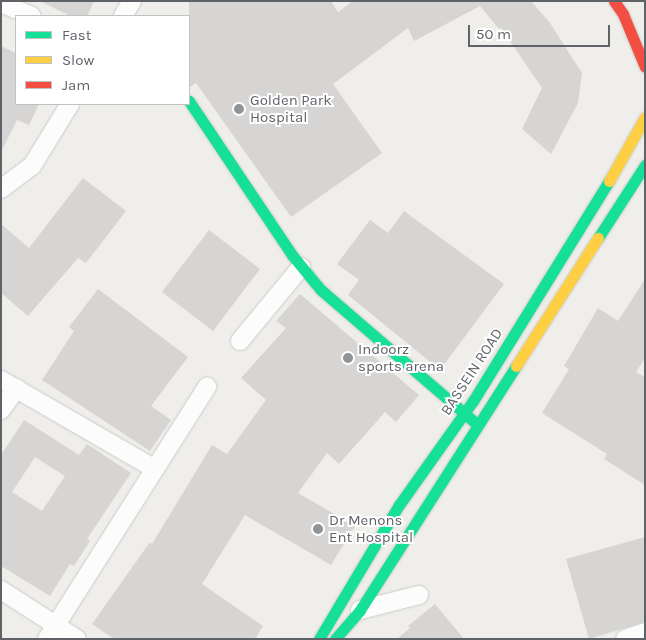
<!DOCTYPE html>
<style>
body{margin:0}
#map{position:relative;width:646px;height:640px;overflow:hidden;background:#efeeea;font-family:Karla,sans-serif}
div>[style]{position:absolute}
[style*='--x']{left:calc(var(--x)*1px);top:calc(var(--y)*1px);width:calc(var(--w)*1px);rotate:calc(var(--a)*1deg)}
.building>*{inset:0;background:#d6d5d3}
.roads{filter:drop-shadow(0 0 1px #cbcccc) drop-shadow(0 0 1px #cbcccc)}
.street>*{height:18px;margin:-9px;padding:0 9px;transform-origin:9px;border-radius:9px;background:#fdfcfc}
.fast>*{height:11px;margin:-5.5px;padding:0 5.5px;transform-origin:5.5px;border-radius:5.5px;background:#16e098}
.slow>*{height:11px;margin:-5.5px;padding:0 5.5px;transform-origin:5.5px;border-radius:5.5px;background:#ffcf43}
.jam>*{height:11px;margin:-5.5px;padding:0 5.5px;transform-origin:5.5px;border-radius:5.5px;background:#f24e42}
.dots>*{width:14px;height:14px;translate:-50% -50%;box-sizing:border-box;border:2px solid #fff;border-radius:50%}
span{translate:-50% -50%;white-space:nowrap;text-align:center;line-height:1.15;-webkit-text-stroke:4px #fff;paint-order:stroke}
.poi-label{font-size:15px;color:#5f6368}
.left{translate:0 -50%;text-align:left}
.street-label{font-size:15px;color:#5f6368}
.frame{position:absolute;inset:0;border:2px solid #5f6368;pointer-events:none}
.legend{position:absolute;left:15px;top:15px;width:175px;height:90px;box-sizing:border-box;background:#fff;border:1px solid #bfc1c3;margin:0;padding:6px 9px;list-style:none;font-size:15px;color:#5f6368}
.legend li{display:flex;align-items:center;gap:10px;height:25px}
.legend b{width:25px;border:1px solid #bfc1c3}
.scale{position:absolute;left:468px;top:25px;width:142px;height:22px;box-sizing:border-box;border:2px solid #5f6368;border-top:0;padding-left:6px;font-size:15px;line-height:18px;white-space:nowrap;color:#5f6368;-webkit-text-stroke:4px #fff;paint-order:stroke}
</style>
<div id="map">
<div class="building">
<div style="clip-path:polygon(40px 1px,94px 1px,87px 16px,70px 16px)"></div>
<div style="clip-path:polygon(189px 1px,331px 1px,338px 12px,353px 1px,531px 1px,550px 23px,582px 73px,578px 103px,551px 154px,522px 129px,542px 88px,501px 28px,499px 29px,480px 6px,414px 41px,408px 28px,333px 84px,382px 153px,291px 217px,196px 83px,189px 88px)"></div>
<div style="clip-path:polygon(1px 46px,16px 53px,16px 104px,39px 104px,29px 125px,17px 120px,1px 152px)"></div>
<div style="clip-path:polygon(83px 178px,126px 211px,86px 263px,78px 258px,28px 316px,1px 293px,1px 224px,29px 248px)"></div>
<div style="clip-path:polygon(404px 211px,504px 284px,440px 370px,348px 295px,359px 280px,337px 264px,370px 220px,388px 233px)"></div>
<div style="clip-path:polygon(209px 230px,260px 269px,213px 331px,162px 292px)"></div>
<div style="clip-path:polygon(645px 279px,645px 358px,636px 372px,645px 377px,645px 485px,604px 459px,607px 454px,542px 413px,569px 369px,564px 366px,598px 308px,618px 321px)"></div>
<div style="clip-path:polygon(98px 289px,188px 357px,151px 406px,171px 420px,150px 451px,42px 380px,74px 331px,69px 327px)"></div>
<div style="clip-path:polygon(300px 294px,419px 395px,396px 422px,385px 412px,339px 464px,327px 453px,298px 493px,355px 526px,331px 565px,245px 515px,202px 584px,263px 626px,255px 639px,114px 639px,92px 624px,150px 542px,152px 544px,212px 445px,227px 454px,266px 400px,241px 378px,286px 328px,276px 321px)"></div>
<div style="clip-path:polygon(evenodd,24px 420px,79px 455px,87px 444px,131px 473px,87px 539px,90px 541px,74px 566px,70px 564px,50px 596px,1px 566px,1px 455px,24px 420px,35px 457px,65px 476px,42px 511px,12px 492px,35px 457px)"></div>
<div style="clip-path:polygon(645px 537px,645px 622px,589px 639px,566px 559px)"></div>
<div style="clip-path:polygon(435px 604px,464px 639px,397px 639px,410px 628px,408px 626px)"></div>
</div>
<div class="roads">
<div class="street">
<div style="--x:1;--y:3;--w:33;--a:23"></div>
<div style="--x:123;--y:16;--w:17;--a:-59"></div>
<div style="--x:1;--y:189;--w:39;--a:-37"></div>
<div style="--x:32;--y:166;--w:73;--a:-58.5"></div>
<div style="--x:240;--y:341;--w:96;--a:-50.5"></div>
<div style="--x:1;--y:380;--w:178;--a:30"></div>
<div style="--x:1;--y:410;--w:27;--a:-54"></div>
<div style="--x:1;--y:590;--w:90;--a:32.8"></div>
<div style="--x:360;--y:610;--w:61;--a:-14.3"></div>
<div style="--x:47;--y:639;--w:299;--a:-57.6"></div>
<div style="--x:625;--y:639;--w:21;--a:-19"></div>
</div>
<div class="fast">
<div style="--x:189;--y:101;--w:185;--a:56.2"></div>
<div style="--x:292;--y:255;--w:45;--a:50.4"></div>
<div style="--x:321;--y:290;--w:207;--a:40.7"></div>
<div style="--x:598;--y:238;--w:87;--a:-57.2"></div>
<div style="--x:319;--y:639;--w:156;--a:-59.2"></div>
<div style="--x:399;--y:505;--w:128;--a:-54.6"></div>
<div style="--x:473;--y:401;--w:259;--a:-58.3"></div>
<div style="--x:335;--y:639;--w:38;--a:-49"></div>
<div style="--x:360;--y:610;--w:290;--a:-57.4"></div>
</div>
<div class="slow">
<div style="--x:609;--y:181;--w:73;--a:-60.6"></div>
<div style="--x:516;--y:366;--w:152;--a:-57.4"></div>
</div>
<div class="jam">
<div style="--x:614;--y:1;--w:16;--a:55"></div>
<div style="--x:623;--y:14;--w:57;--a:67.5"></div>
</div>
</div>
<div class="dots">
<div style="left:239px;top:109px;background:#919496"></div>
<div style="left:348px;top:358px;background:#919496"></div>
<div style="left:318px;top:529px;background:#919496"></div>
</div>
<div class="poi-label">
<span class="left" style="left:250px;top:109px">Golden Park<br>Hospital</span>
<span class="left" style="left:358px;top:358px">Indoorz<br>sports arena</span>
<span class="left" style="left:329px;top:529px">Dr Menons<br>Ent Hospital</span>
</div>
<div class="street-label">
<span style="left:472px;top:372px;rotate:-57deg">BASSEIN ROAD</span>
</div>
<div class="frame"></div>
<ul class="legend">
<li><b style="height:6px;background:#16e098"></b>Fast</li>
<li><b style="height:6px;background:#ffcf43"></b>Slow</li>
<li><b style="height:6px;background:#f24e42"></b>Jam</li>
</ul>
<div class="scale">50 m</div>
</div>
